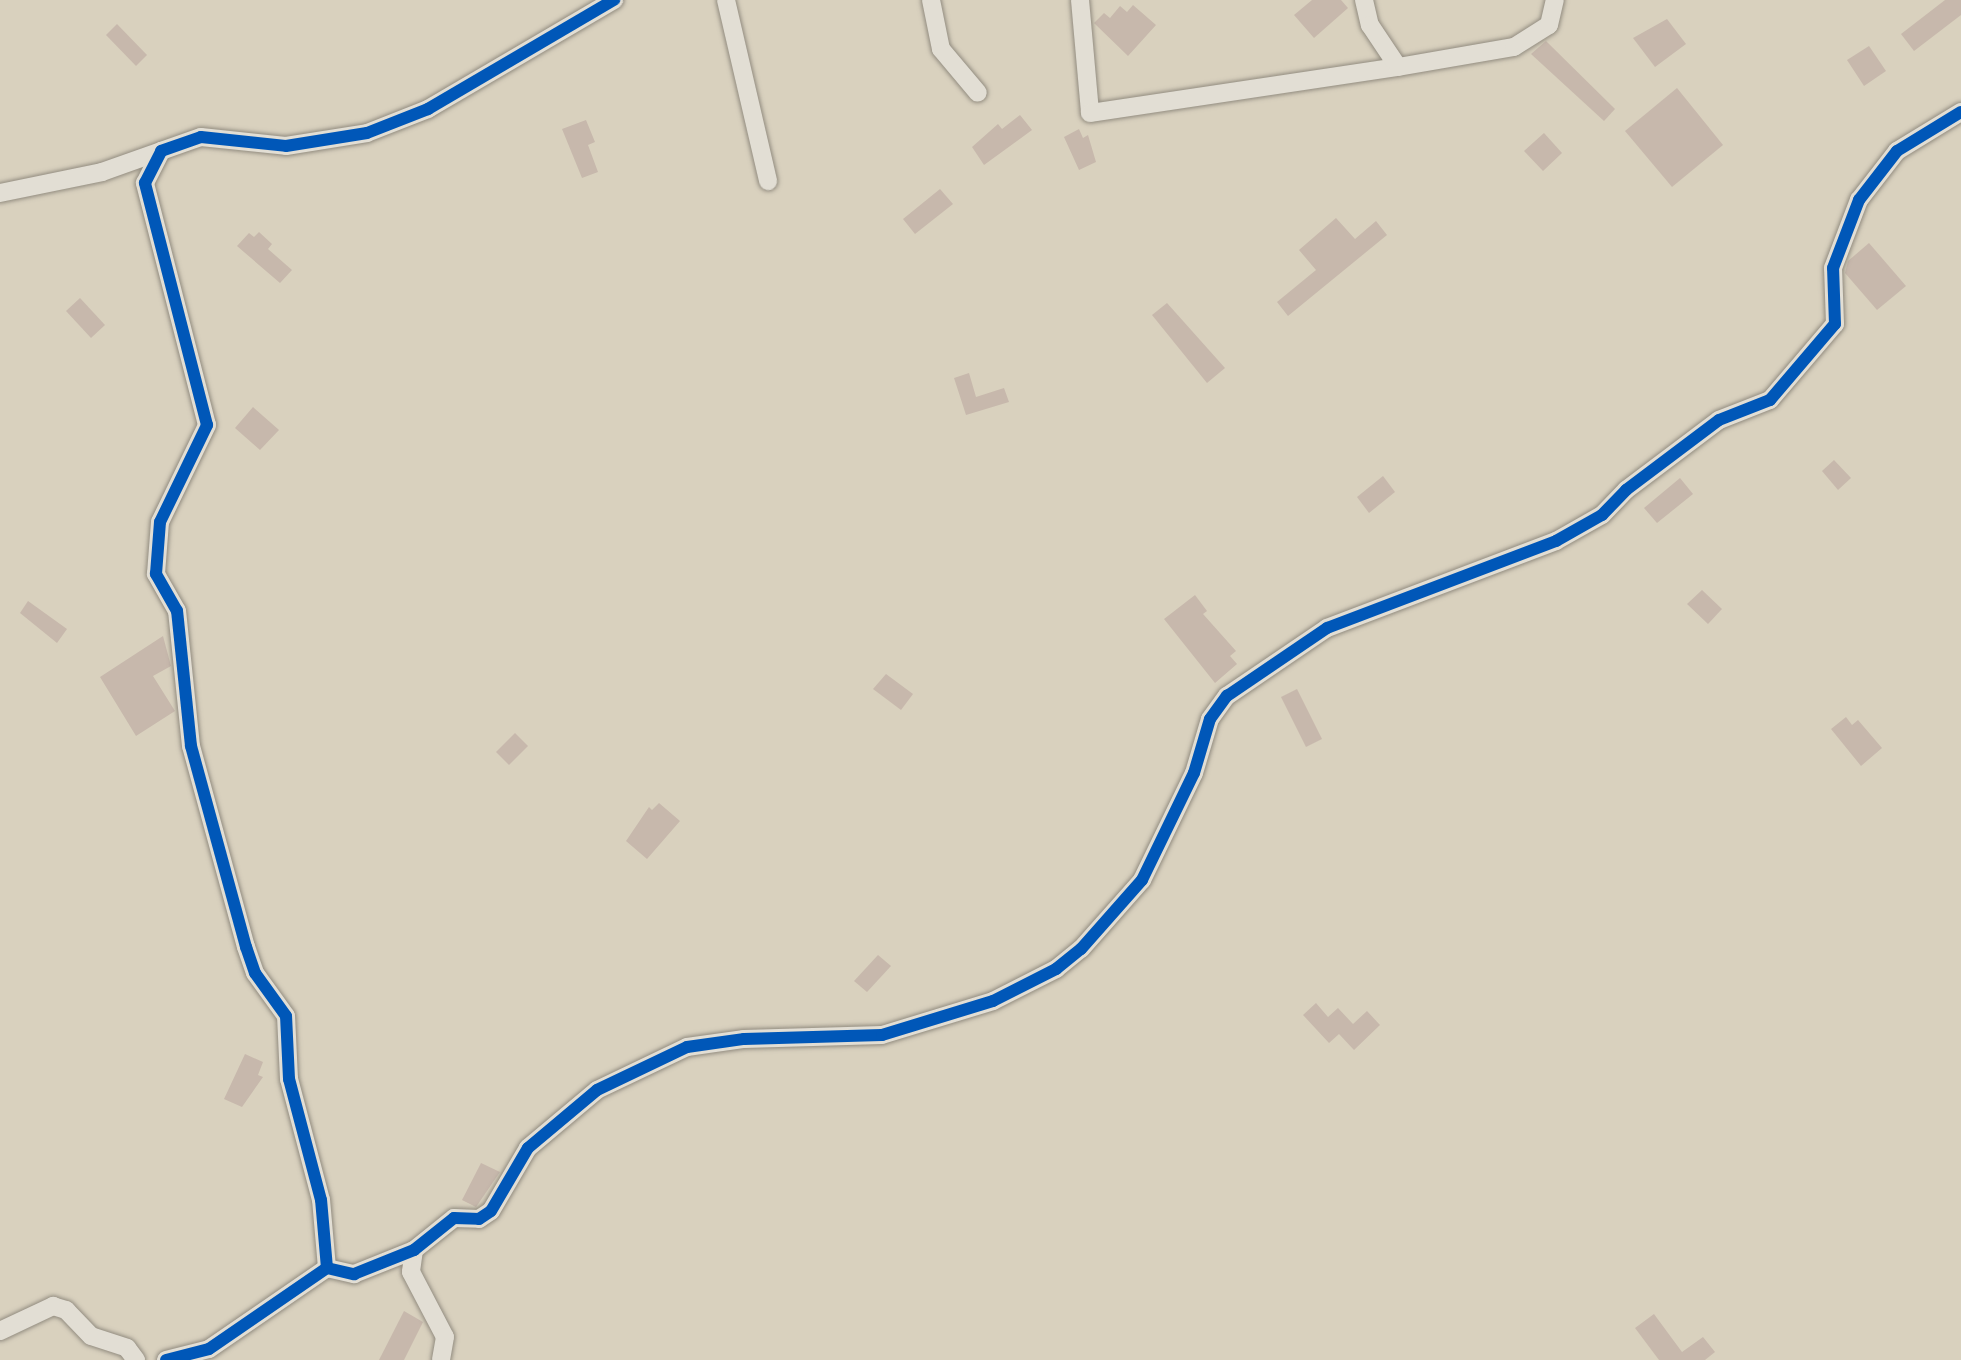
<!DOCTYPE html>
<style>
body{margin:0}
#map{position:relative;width:1961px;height:1360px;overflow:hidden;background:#d9d1be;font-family:"Gentium Book Plus",serif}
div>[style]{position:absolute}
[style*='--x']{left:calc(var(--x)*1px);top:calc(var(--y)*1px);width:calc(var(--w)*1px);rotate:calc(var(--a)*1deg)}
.building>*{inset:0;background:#c7b8ac}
.roads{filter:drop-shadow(0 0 2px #928c80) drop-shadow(0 0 2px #928c80)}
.minor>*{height:18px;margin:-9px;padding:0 9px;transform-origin:9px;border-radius:9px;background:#e2ded4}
.cycleway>*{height:12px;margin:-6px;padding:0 6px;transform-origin:6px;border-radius:6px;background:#0057b8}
span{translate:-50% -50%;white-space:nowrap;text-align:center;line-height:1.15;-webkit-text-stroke:8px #eee4cd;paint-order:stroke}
</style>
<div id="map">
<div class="building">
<div style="clip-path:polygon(1312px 0,1341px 0,1348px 8px,1314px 38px,1294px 15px)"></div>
<div style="clip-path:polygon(1945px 0,1961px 0,1961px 15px,1914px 51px,1901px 34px)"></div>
<div style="clip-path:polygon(1133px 5px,1156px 25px,1128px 56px,1094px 23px,1104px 13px,1110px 18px,1120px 6px,1127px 12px)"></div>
<div style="clip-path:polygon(1667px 19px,1686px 44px,1655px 67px,1633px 38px)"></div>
<div style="clip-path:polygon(117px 24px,147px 55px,136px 66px,106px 35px)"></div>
<div style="clip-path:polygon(1546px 41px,1615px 109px,1604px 121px,1531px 54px)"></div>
<div style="clip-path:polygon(1869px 46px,1886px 71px,1864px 86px,1847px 60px)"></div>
<div style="clip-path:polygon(1677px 88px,1723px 145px,1672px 187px,1625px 131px)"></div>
<div style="clip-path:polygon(1020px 115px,1032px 130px,984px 165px,972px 147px,998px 124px,1002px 129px)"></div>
<div style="clip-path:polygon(586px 120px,595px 142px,588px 145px,598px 172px,582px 178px,562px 129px)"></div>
<div style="clip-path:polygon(1079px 129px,1083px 138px,1088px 135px,1096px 162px,1079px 170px,1064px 137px)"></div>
<div style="clip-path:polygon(1544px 133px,1562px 153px,1543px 171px,1524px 151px)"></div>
<div style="clip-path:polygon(940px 189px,953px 204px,915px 234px,903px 219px)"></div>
<div style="clip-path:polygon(1336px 218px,1355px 239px,1376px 221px,1387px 235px,1288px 316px,1277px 302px,1316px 270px,1299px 250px)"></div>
<div style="clip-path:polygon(259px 232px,272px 244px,268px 249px,292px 270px,280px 283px,237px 246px,249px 233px,254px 237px)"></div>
<div style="clip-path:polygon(1869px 243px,1906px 286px,1877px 310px,1845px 273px,1848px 261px)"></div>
<div style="clip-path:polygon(80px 298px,105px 325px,91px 338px,66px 311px)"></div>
<div style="clip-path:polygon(1167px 303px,1225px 368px,1207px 383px,1152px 315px)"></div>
<div style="clip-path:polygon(969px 373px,976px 397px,1004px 388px,1009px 402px,966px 415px,954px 378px)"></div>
<div style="clip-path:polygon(253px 407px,279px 430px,260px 450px,235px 428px)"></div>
<div style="clip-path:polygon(1834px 460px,1851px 478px,1838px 490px,1822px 471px)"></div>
<div style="clip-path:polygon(1383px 476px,1395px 492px,1369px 513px,1357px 497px)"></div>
<div style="clip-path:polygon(1680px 478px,1693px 494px,1657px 523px,1644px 508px)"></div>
<div style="clip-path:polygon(1702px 590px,1722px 609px,1708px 624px,1687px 604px)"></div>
<div style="clip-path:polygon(1195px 595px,1207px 611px,1203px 614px,1236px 651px,1230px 656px,1237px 664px,1215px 683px,1164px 619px)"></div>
<div style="clip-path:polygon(28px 601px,67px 629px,57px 643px,20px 613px)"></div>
<div style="clip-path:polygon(163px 636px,171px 666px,153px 676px,175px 711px,136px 736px,100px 677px)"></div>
<div style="clip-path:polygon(886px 674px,913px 694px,901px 710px,873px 689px)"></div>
<div style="clip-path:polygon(1297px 689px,1322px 739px,1306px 747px,1281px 697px)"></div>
<div style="clip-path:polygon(1846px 717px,1852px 725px,1858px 720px,1882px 748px,1861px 766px,1831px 729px)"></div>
<div style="clip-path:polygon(515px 733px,528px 746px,509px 765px,496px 752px)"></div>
<div style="clip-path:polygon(659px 803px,680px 821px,647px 859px,626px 841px,649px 807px,652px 810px)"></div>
<div style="clip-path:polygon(878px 955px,891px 966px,867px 992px,854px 981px)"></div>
<div style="clip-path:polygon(1316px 1003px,1328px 1017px,1338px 1008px,1353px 1024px,1367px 1011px,1380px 1025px,1354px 1050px,1339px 1034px,1329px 1043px,1303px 1015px)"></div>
<div style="clip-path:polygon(245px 1054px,263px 1062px,258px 1075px,263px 1077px,242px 1107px,224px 1099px)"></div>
<div style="clip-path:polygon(481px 1163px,500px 1172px,476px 1207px,462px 1200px)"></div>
<div style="clip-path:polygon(404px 1311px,423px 1322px,404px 1360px,379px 1360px)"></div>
<div style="clip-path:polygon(1654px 1314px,1682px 1352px,1703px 1337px,1715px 1352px,1705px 1360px,1659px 1360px,1635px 1328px)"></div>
</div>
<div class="roads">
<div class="minor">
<div style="--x:726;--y:0;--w:186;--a:76.9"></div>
<div style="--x:931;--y:0;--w:50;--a:78.5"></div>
<div style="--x:941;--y:49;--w:57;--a:49.9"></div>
<div style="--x:1080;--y:0;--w:113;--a:84.9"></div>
<div style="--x:1090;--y:113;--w:311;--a:-8.5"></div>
<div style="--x:1364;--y:0;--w:26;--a:77"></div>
<div style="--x:1370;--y:25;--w:50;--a:56.3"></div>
<div style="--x:1398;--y:67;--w:118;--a:-9.8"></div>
<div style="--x:1514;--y:47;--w:41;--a:-32.2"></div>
<div style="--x:1549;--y:25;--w:26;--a:-77"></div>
<div style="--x:0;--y:193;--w:104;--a:-11.6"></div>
<div style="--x:102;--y:172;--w:63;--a:-19.6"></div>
<div style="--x:414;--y:1250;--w:22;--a:98"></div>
<div style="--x:411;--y:1272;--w:73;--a:62.4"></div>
<div style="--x:445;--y:1337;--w:23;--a:100"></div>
<div style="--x:327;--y:1268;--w:68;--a:-95"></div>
<div style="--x:321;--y:1200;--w:125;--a:-104.8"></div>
<div style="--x:289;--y:1079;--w:63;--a:-92.7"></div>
<div style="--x:286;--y:1016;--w:53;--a:-125.8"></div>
<div style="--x:255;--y:973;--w:28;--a:-109"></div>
<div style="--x:246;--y:947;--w:208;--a:-105.3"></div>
<div style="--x:191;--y:746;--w:136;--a:-95.9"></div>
<div style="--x:177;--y:611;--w:43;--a:-119.6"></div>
<div style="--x:156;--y:574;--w:52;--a:-85.6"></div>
<div style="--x:160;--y:522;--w:108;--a:-64.1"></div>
<div style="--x:207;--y:425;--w:250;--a:-104.4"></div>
<div style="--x:145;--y:183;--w:36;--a:-63"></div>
<div style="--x:161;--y:151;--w:42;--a:-19.3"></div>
<div style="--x:201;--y:137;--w:85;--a:6"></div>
<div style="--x:286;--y:146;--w:82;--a:-9.1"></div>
<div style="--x:367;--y:133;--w:66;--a:-21.5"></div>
<div style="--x:428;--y:109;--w:216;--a:-30.4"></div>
<div style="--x:0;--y:1331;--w:59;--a:-25.3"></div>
<div style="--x:53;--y:1306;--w:14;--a:17"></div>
<div style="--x:66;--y:1310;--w:36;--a:46"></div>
<div style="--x:91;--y:1336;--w:38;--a:18"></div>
<div style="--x:127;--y:1348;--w:15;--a:53"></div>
<div style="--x:166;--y:1360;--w:44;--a:-14.3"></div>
<div style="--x:209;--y:1349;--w:143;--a:-34.5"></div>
<div style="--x:327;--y:1268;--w:28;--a:13"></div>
<div style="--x:354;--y:1274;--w:65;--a:-21.8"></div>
<div style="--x:414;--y:1250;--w:51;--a:-38.7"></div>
<div style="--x:454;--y:1218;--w:25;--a:2"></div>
<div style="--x:479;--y:1219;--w:14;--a:-34"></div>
<div style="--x:491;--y:1211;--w:73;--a:-59.6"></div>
<div style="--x:528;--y:1148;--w:90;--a:-40"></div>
<div style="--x:597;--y:1090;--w:100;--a:-25.5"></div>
<div style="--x:687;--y:1047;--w:58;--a:-8"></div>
<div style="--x:744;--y:1039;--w:138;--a:-1.7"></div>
<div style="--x:882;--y:1035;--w:116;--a:-17"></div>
<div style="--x:993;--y:1001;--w:71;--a:-26.9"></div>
<div style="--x:1056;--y:969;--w:32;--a:-39"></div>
<div style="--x:1081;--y:949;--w:92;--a:-48.5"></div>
<div style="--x:1142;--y:880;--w:119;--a:-64.1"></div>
<div style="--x:1194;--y:773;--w:56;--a:-73.5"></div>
<div style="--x:1210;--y:719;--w:29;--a:-54"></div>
<div style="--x:1227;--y:696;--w:121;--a:-34.2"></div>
<div style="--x:1327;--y:628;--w:245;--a:-20.8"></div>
<div style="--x:1556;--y:541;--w:53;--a:-29.5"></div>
<div style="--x:1602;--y:515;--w:35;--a:-46"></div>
<div style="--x:1626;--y:490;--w:116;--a:-37"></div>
<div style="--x:1719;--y:420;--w:55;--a:-21.4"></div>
<div style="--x:1770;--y:400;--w:100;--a:-49.5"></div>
<div style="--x:1835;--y:324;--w:56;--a:-92"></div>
<div style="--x:1833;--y:268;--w:73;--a:-69.1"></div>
<div style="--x:1859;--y:200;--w:62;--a:-52.2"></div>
<div style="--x:1897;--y:151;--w:75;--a:-31.4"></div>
</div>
</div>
<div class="cycleway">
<div style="--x:327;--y:1268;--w:68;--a:-95"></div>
<div style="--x:321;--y:1200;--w:125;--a:-104.8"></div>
<div style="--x:289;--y:1079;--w:63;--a:-92.7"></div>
<div style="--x:286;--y:1016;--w:53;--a:-125.8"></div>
<div style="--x:255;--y:973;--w:28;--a:-109"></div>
<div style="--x:246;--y:947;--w:208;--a:-105.3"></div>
<div style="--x:191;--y:746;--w:136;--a:-95.9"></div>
<div style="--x:177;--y:611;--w:43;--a:-119.6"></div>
<div style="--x:156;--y:574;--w:52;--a:-85.6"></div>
<div style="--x:160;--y:522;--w:108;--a:-64.1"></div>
<div style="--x:207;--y:425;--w:250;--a:-104.4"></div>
<div style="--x:145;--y:183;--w:36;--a:-63"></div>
<div style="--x:161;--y:151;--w:42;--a:-19.3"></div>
<div style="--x:201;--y:137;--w:85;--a:6"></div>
<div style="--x:286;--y:146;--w:82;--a:-9.1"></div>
<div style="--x:367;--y:133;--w:66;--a:-21.5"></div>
<div style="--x:428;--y:109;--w:216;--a:-30.4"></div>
<div style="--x:166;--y:1360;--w:44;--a:-14.3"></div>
<div style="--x:209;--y:1349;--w:143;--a:-34.5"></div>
<div style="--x:327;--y:1268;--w:28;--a:13"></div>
<div style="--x:354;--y:1274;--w:65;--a:-21.8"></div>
<div style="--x:414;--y:1250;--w:51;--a:-38.7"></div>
<div style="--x:454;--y:1218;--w:25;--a:2"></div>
<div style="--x:479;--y:1219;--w:14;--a:-34"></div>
<div style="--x:491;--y:1211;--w:73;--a:-59.6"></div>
<div style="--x:528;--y:1148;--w:90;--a:-40"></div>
<div style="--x:597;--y:1090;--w:100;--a:-25.5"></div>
<div style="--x:687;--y:1047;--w:58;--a:-8"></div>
<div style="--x:744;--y:1039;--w:138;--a:-1.7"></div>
<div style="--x:882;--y:1035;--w:116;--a:-17"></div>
<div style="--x:993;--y:1001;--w:71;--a:-26.9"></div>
<div style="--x:1056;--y:969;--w:32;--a:-39"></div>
<div style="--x:1081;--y:949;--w:92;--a:-48.5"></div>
<div style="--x:1142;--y:880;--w:119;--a:-64.1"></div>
<div style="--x:1194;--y:773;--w:56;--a:-73.5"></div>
<div style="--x:1210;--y:719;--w:29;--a:-54"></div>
<div style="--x:1227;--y:696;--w:121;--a:-34.2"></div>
<div style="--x:1327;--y:628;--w:245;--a:-20.8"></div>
<div style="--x:1556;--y:541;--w:53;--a:-29.5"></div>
<div style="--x:1602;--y:515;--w:35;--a:-46"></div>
<div style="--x:1626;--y:490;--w:116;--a:-37"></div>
<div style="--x:1719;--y:420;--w:55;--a:-21.4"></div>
<div style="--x:1770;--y:400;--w:100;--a:-49.5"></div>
<div style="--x:1835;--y:324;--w:56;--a:-92"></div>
<div style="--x:1833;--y:268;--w:73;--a:-69.1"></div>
<div style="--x:1859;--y:200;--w:62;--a:-52.2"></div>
<div style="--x:1897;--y:151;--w:75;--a:-31.4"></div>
</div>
</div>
